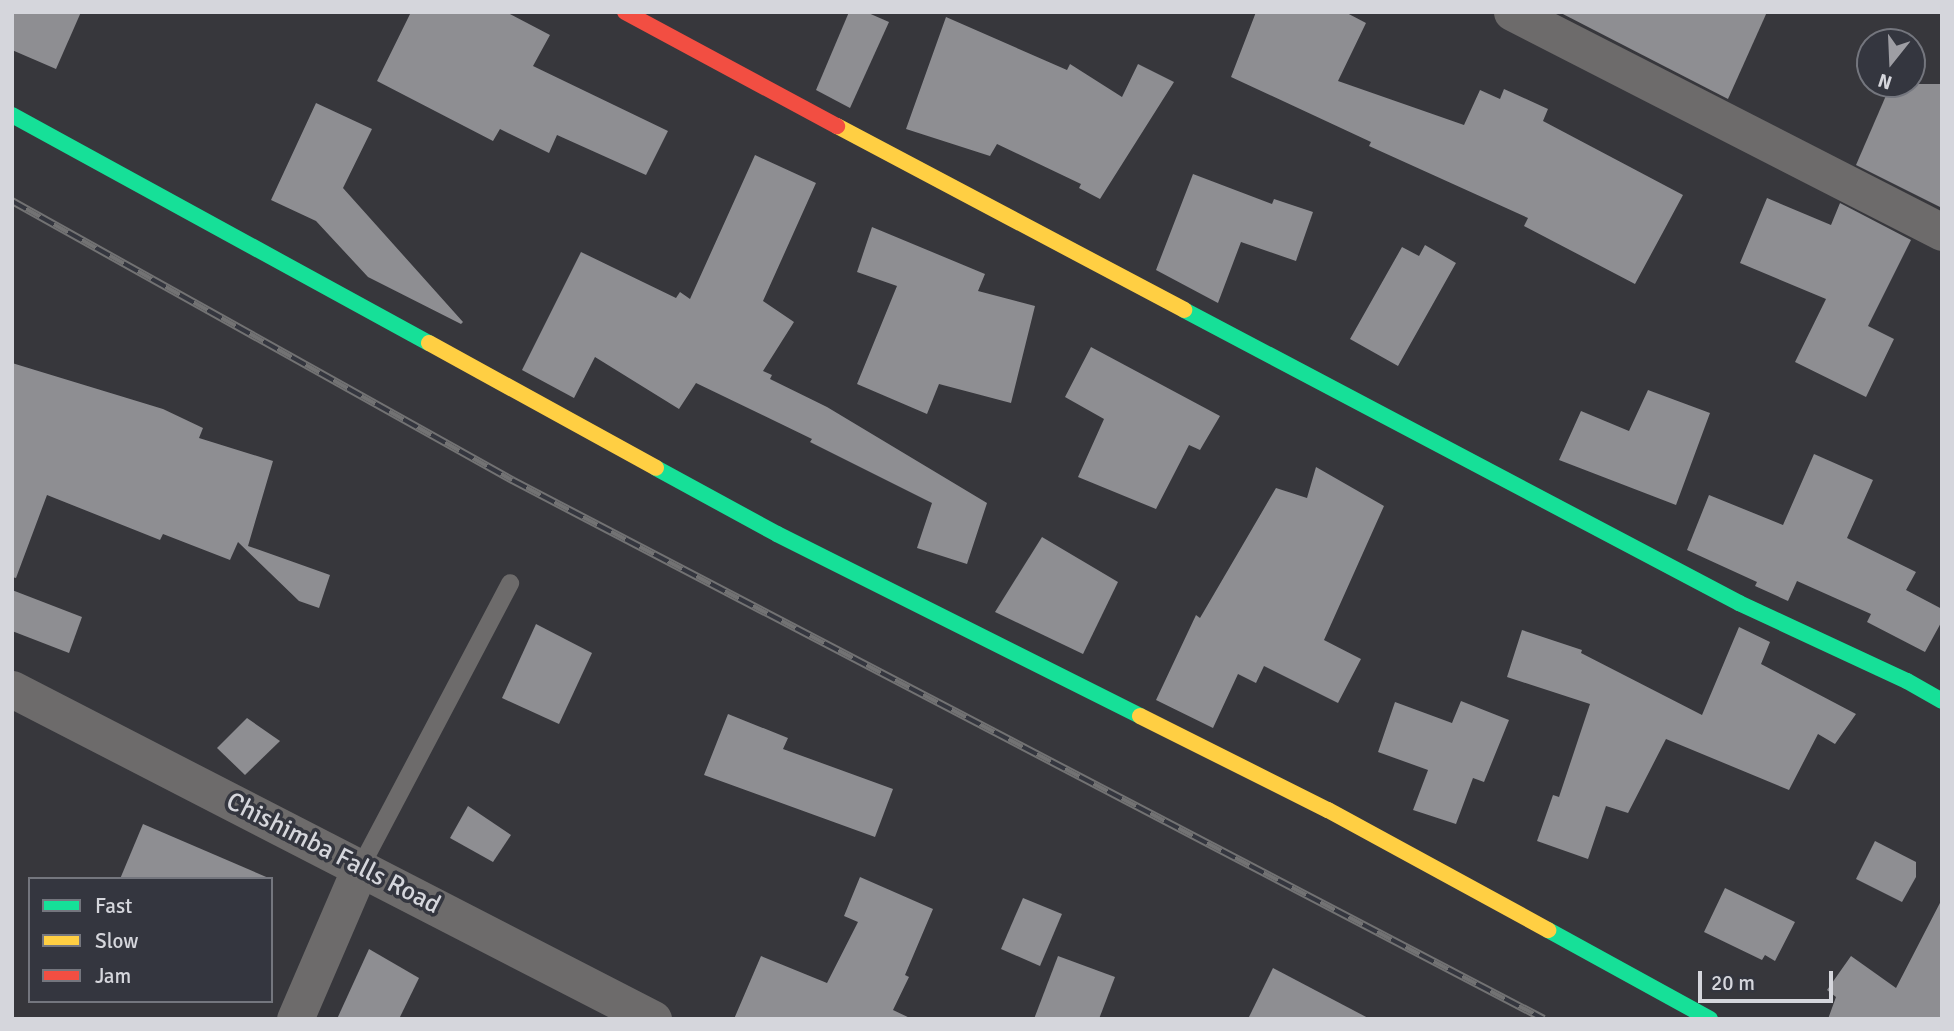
<!DOCTYPE html>
<style>
body{margin:0}
#map{position:relative;width:1954px;height:1031px;overflow:hidden;background:#37373c;font-family:Signika,sans-serif}
div>[style]{position:absolute}
[style*='--x']{left:calc(var(--x)*1px);top:calc(var(--y)*1px);width:calc(var(--w)*1px);rotate:calc(var(--a)*1deg)}
.building>*{inset:0;background:#8e8e92}
.lane>*{height:18px;margin:-9px;padding:0 9px;transform-origin:9px;border-radius:9px;background:#6d6b6b}
.street>*{height:37px;margin:-18.5px;padding:0 18.5px;transform-origin:18.5px;border-radius:18.5px;background:#6d6b6b}
.fast>*{height:16px;margin:-8px;padding:0 8px;transform-origin:8px;border-radius:8px;background:#16e098}
.slow>*{height:16px;margin:-8px;padding:0 8px;transform-origin:8px;border-radius:8px;background:#ffcf43}
.jam>*{height:16px;margin:-8px;padding:0 8px;transform-origin:8px;border-radius:8px;background:#f24e42}
.rail>*{height:8px;margin-top:-4px;transform-origin:0;background:repeating-linear-gradient(90deg,#34363f 0 16px,#727273 0 32px);box-sizing:border-box;border-block:2px solid #727273}
span{translate:-50% -50%;white-space:nowrap;text-align:center;line-height:1.15;-webkit-text-stroke:7px #34363f;paint-order:stroke}
.street-label{font-size:26px;color:#d5d6dc}
.frame{position:absolute;inset:0;border:14px solid #d5d6dc;pointer-events:none}
.legend{position:absolute;left:28px;top:877px;width:245px;height:126px;box-sizing:border-box;background:#34363f;border:2px solid #74767e;margin:0;padding:9px 12px;list-style:none;font-size:21px;color:#d5d6dc}
.legend li{display:flex;align-items:center;gap:14px;height:35px}
.legend b{width:35px;border:2px solid #74767e}
.north{position:absolute;left:1856px;top:28px;width:70px;height:70px;box-sizing:border-box;background:#34363f;border:2px solid #74767e;border-radius:50%;rotate:198deg;font-size:19px;font-weight:700;line-height:28px;text-align:center;color:#d5d6dc}
.north::after{content:'';display:block;margin:auto;width:24px;height:32px;background:#9e9ea4;clip-path:polygon(50% 0,100% 100%,50% 72%,0 100%)}
.scale{position:absolute;left:1698px;top:971px;width:135px;height:32px;box-sizing:border-box;border:4px solid #d5d6dc;border-top:0;padding-left:9px;font-size:21px;line-height:24px;white-space:nowrap;color:#d5d6dc;-webkit-text-stroke:5px #34363f;paint-order:stroke}
</style>
<div id="map">
<div class="building">
<div style="clip-path:polygon(12px 12px,81px 12px,56px 69px,12px 50px)"></div>
<div style="clip-path:polygon(411px 12px,506px 12px,550px 35px,533px 66px,668px 131px,646px 175px,557px 135px,549px 153px,500px 129px,493px 141px,377px 81px)"></div>
<div style="clip-path:polygon(849px 12px,866px 12px,889px 22px,850px 108px,816px 90px)"></div>
<div style="clip-path:polygon(1256px 12px,1345px 12px,1366px 23px,1338px 81px,1464px 125px,1480px 90px,1500px 99px,1504px 89px,1548px 109px,1543px 121px,1683px 195px,1635px 284px,1524px 226px,1528px 218px,1369px 146px,1371px 142px,1231px 77px)"></div>
<div style="clip-path:polygon(1559px 12px,1767px 12px,1728px 99px)"></div>
<div style="clip-path:polygon(946px 17px,1067px 70px,1070px 64px,1122px 97px,1138px 64px,1174px 82px,1100px 199px,1079px 188px,1081px 184px,997px 144px,990px 156px,906px 129px)"></div>
<div style="clip-path:polygon(1891px 84px,1942px 84px,1942px 208px,1856px 165px)"></div>
<div style="clip-path:polygon(316px 103px,372px 129px,343px 188px,463px 322px,461px 324px,368px 277px,316px 221px,271px 200px)"></div>
<div style="clip-path:polygon(755px 155px,816px 183px,763px 301px,794px 322px,763px 371px,772px 375px,770px 379px,827px 407px,987px 503px,967px 564px,917px 548px,932px 503px,810px 442px,812px 439px,696px 383px,679px 409px,595px 357px,574px 398px,522px 370px,581px 252px,676px 298px,680px 292px,690px 299px)"></div>
<div style="clip-path:polygon(1193px 174px,1272px 204px,1274px 199px,1313px 212px,1296px 261px,1241px 242px,1218px 303px,1156px 270px)"></div>
<div style="clip-path:polygon(1767px 198px,1831px 225px,1840px 203px,1911px 240px,1868px 326px,1894px 339px,1866px 397px,1795px 362px,1826px 299px,1740px 263px)"></div>
<div style="clip-path:polygon(872px 227px,985px 274px,978px 291px,1035px 306px,1011px 403px,939px 384px,927px 414px,857px 384px,897px 286px,857px 272px)"></div>
<div style="clip-path:polygon(1425px 245px,1456px 263px,1398px 366px,1350px 339px,1402px 247px,1419px 256px)"></div>
<div style="clip-path:polygon(1091px 347px,1220px 416px,1200px 450px,1189px 445px,1156px 509px,1078px 477px,1104px 419px,1065px 397px)"></div>
<div style="clip-path:polygon(12px 363px,163px 409px,203px 428px,199px 438px,273px 461px,248px 546px,330px 575px,319px 608px,299px 601px,238px 542px,230px 560px,163px 534px,160px 540px,47px 495px,16px 578px,12px 577px)"></div>
<div style="clip-path:polygon(1648px 390px,1710px 413px,1676px 505px,1559px 460px,1581px 411px,1629px 431px)"></div>
<div style="clip-path:polygon(1814px 454px,1873px 480px,1847px 538px,1916px 572px,1906px 590px,1942px 609px,1942px 621px,1925px 652px,1867px 622px,1871px 614px,1797px 581px,1788px 601px,1755px 586px,1757px 582px,1687px 550px,1709px 495px,1783px 525px)"></div>
<div style="clip-path:polygon(1316px 467px,1384px 506px,1324px 640px,1361px 659px,1338px 703px,1264px 666px,1256px 683px,1238px 674px,1213px 728px,1156px 700px,1196px 615px,1200px 618px,1276px 488px,1307px 498px)"></div>
<div style="clip-path:polygon(1042px 537px,1118px 582px,1083px 654px,995px 612px)"></div>
<div style="clip-path:polygon(12px 590px,82px 617px,69px 653px,12px 631px)"></div>
<div style="clip-path:polygon(536px 624px,592px 653px,559px 724px,502px 698px)"></div>
<div style="clip-path:polygon(1739px 627px,1770px 642px,1761px 664px,1856px 714px,1835px 744px,1818px 734px,1789px 790px,1666px 739px,1628px 813px,1606px 806px,1588px 859px,1537px 841px,1553px 795px,1559px 797px,1590px 704px,1507px 677px,1522px 630px,1582px 650px,1581px 653px,1702px 715px)"></div>
<div style="clip-path:polygon(1461px 701px,1509px 720px,1484px 782px,1473px 778px,1456px 824px,1413px 810px,1428px 770px,1378px 752px,1395px 702px,1452px 723px)"></div>
<div style="clip-path:polygon(728px 714px,788px 738px,783px 749px,893px 789px,875px 837px,704px 775px)"></div>
<div style="clip-path:polygon(247px 718px,280px 741px,245px 775px,217px 748px)"></div>
<div style="clip-path:polygon(468px 806px,511px 835px,493px 862px,450px 838px)"></div>
<div style="clip-path:polygon(143px 824px,271px 879px,120px 879px)"></div>
<div style="clip-path:polygon(1875px 841px,1916px 862px,1916px 877px,1902px 902px,1856px 879px)"></div>
<div style="clip-path:polygon(860px 877px,933px 909px,905px 975px,909px 977px,893px 1010px,912px 1019px,734px 1019px,761px 956px,827px 983px,858px 922px,844px 916px)"></div>
<div style="clip-path:polygon(1725px 888px,1795px 922px,1775px 961px,1765px 955px,1762px 960px,1704px 932px)"></div>
<div style="clip-path:polygon(1023px 898px,1062px 914px,1040px 966px,1001px 949px)"></div>
<div style="clip-path:polygon(1942px 899px,1942px 1019px,1828px 1019px,1836px 997px,1827px 990px,1851px 956px,1896px 988px)"></div>
<div style="clip-path:polygon(369px 949px,419px 978px,399px 1019px,337px 1019px)"></div>
<div style="clip-path:polygon(1058px 956px,1115px 977px,1099px 1019px,1034px 1019px)"></div>
<div style="clip-path:polygon(1273px 968px,1370px 1019px,1248px 1019px)"></div>
</div>
<div class="lane">
<div style="--x:360;--y:868;--w:322;--a:-62.2"></div>
</div>
<div class="street">
<div style="--x:1512;--y:12;--w:483;--a:27.1"></div>
<div style="--x:12;--y:689;--w:721;--a:27.24"></div>
<div style="--x:295;--y:1019;--w:164;--a:-66.7"></div>
</div>
<div class="fast">
<div style="--x:12;--y:115;--w:475;--a:28.7"></div>
<div style="--x:1184;--y:310;--w:628;--a:27.83"></div>
<div style="--x:1739;--y:603;--w:185;--a:24.9"></div>
<div style="--x:1907;--y:681;--w:40;--a:29.7"></div>
<div style="--x:656;--y:468;--w:138;--a:28.6"></div>
<div style="--x:777;--y:534;--w:406;--a:26.6"></div>
<div style="--x:1548;--y:930;--w:185;--a:28.8"></div>
</div>
<div class="slow">
<div style="--x:837;--y:126;--w:393;--a:27.9"></div>
<div style="--x:429;--y:343;--w:259;--a:28.8"></div>
<div style="--x:1140;--y:716;--w:210;--a:26.6"></div>
<div style="--x:1328;--y:810;--w:251;--a:28.6"></div>
</div>
<div class="jam">
<div style="--x:625;--y:12;--w:241;--a:28.3"></div>
</div>
<div class="rail">
<div style="--x:12;--y:201;--w:573;--a:29.16"></div>
<div style="--x:512;--y:480;--w:1164;--a:27.58"></div>
</div>
<div class="street-label">
<span style="left:333px;top:854px;rotate:27deg">Chishimba Falls Road</span>
</div>
<div class="frame"></div>
<ul class="legend">
<li><b style="height:9px;background:#16e098"></b>Fast</li>
<li><b style="height:9px;background:#ffcf43"></b>Slow</li>
<li><b style="height:9px;background:#f24e42"></b>Jam</li>
</ul>
<div class="north">N</div>
<div class="scale">20 m</div>
</div>
